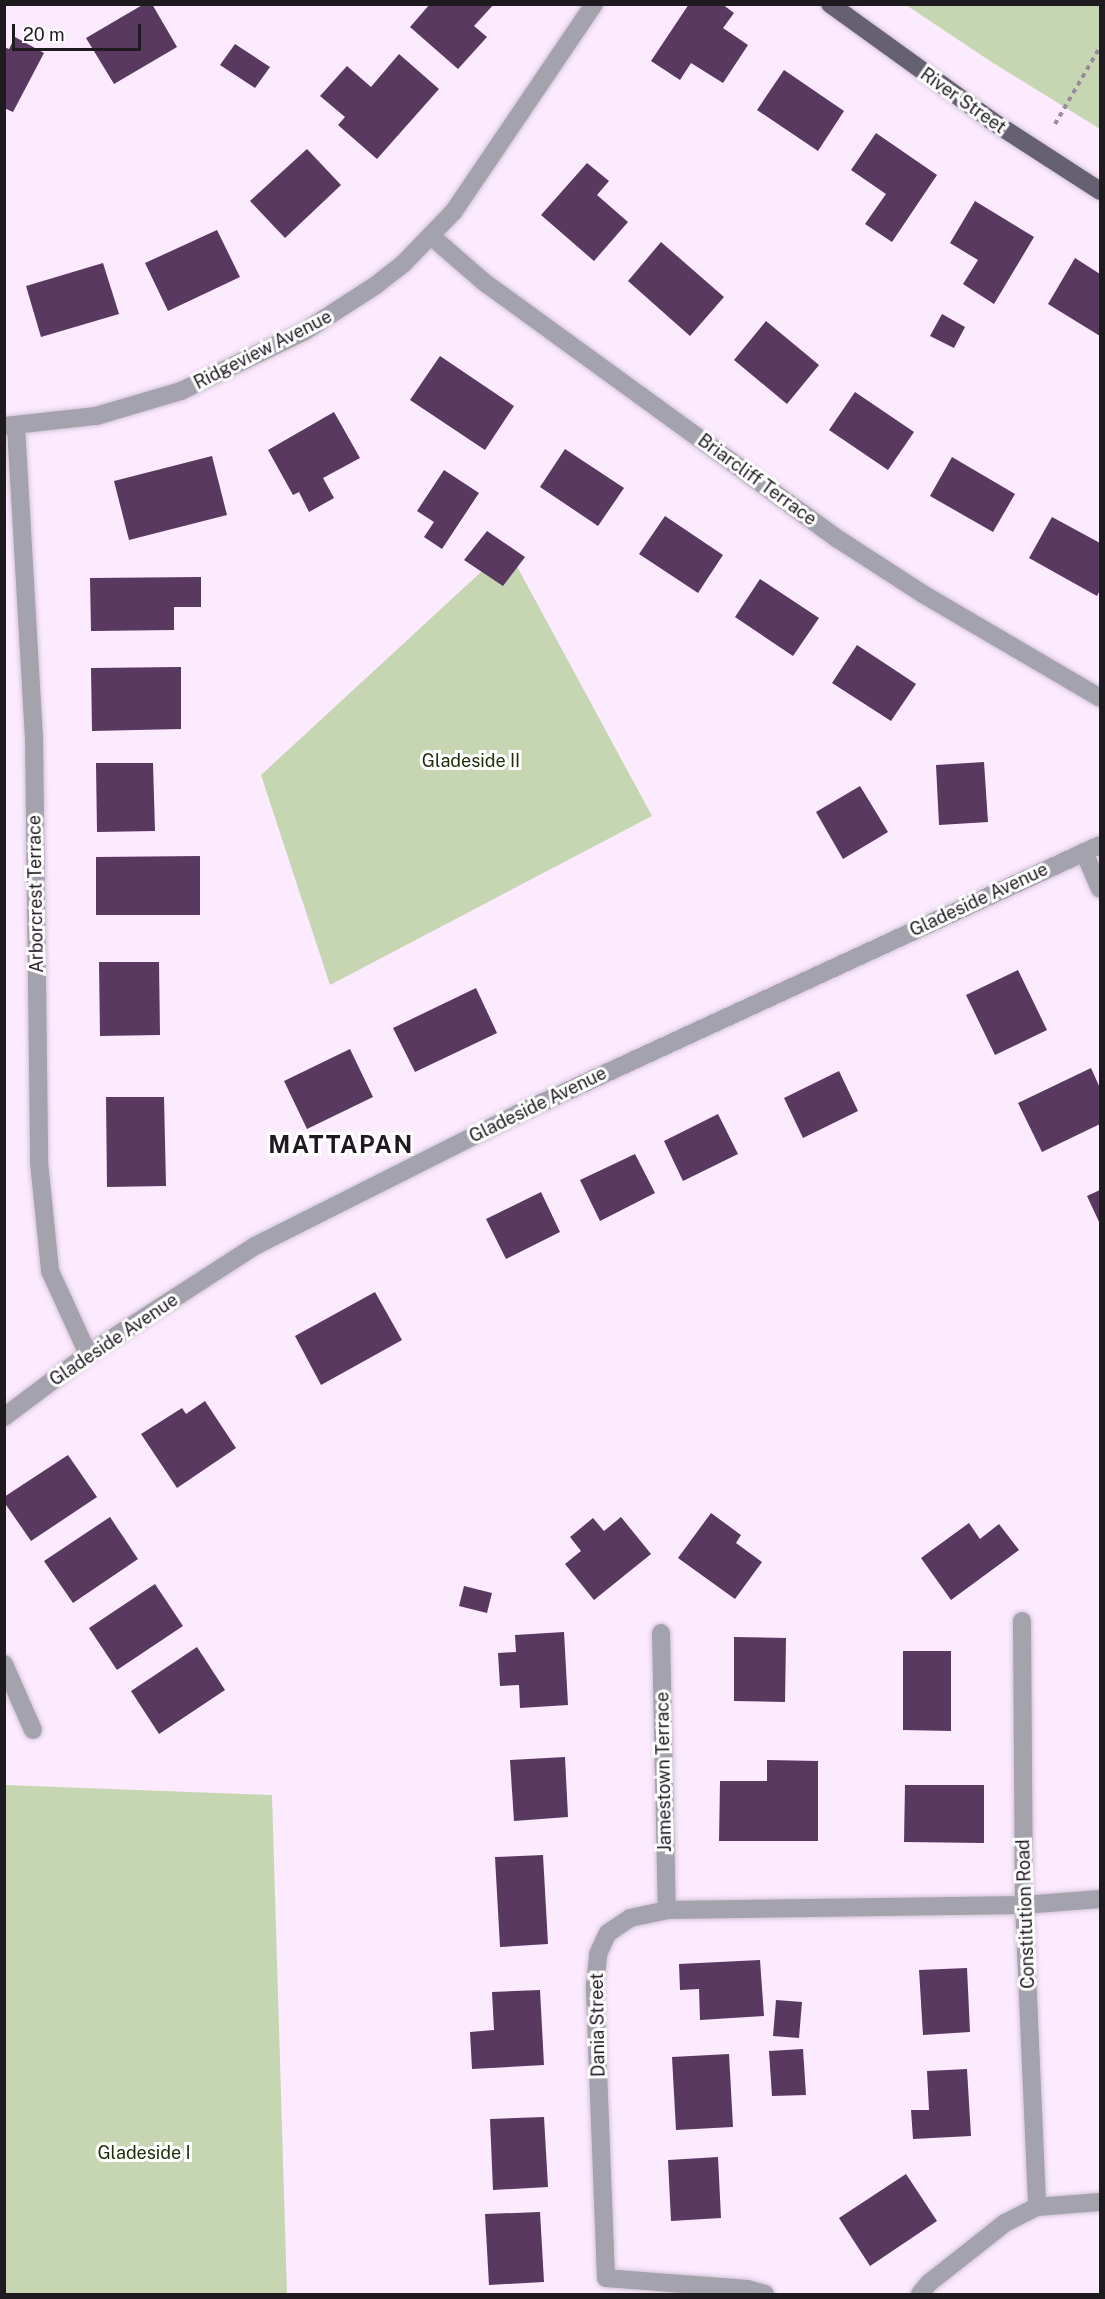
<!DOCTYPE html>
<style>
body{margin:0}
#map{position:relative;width:1105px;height:2299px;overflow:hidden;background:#fceaff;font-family:"Public Sans",sans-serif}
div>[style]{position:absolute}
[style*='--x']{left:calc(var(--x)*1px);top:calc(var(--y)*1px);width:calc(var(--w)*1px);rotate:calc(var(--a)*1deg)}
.green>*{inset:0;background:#c6d6b2}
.building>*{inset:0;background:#5a3960}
.path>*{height:4px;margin-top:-2px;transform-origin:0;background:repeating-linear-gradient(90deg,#988c9a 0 4.5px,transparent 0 9px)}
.roads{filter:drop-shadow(0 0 2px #d4c4d7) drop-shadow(0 0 2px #d4c4d7)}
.minor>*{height:18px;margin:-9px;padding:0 9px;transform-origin:9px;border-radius:9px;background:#a4a2ac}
.major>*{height:18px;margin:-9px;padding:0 9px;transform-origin:9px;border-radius:9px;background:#656173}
span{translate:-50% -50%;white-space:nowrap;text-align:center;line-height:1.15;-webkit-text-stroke:6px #fff;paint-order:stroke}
.street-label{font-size:18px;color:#1f1920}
.park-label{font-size:18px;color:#212e07}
.district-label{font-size:24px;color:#1f1920;font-weight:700;letter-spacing:1.5px}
.frame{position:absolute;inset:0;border:6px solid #1f1920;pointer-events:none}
.scale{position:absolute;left:12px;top:24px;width:129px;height:27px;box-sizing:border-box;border:3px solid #1f1920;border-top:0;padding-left:8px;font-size:18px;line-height:21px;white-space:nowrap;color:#1f1920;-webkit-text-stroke:4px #fff;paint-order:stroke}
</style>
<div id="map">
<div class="green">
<div style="clip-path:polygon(906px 5px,1100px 5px,1100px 129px,990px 61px)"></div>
<div style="clip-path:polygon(507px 548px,652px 816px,330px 985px,261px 775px)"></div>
<div style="clip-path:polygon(5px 1785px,272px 1795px,287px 2294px,5px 2294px)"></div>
</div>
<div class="building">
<div style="clip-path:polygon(144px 4px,152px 4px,177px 47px,114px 84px,86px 38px)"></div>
<div style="clip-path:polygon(430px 4px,494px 4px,474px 26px,487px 37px,458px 69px,410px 27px)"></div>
<div style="clip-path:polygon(689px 4px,722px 4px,734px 13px,723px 28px,748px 45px,723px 83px,691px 63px,680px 80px,651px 61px)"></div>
<div style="clip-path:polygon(15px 37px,44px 53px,13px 112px,4px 108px,4px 47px,9px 49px)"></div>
<div style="clip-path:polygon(235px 44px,270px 67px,255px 88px,220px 65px)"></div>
<div style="clip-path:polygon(399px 54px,439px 89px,377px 159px,338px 125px,345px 117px,320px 96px,347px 66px,371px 87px)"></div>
<div style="clip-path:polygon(784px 70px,844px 111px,818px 151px,757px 110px)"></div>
<div style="clip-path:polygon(876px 133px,937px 175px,892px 242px,865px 224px,886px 194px,851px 170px)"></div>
<div style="clip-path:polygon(307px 149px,341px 185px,285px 238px,250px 201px)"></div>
<div style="clip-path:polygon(587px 163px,609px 181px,597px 195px,628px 222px,594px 261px,541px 215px)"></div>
<div style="clip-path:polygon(975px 201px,1034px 237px,994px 304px,963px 284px,978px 260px,950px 243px)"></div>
<div style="clip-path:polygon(217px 230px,240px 277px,168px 311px,145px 263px)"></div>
<div style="clip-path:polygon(661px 242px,724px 297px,690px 336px,628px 281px)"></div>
<div style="clip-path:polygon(1075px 258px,1100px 274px,1100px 336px,1048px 304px)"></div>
<div style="clip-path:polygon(103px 263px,119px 314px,41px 337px,26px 286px)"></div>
<div style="clip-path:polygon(942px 314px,965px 327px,954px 348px,930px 336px)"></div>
<div style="clip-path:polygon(766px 321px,819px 365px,787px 404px,734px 360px)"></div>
<div style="clip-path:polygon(440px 356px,514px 406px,485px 450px,410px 400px)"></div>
<div style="clip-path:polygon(855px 392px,914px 432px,888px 470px,829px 430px)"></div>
<div style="clip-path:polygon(334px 412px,360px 458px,323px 478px,334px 498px,309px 512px,299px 492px,293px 495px,268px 450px)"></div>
<div style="clip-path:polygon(565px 449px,624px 488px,598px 526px,540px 487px)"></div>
<div style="clip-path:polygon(212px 456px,227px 515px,129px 540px,114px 481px)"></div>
<div style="clip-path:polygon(952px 457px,1015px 494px,993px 532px,930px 496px)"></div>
<div style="clip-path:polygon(444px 470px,479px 493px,442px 549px,424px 537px,434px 522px,417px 511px)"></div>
<div style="clip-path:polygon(665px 516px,723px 555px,698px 593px,639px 554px)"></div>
<div style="clip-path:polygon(1052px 517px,1100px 543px,1100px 590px,1097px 596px,1029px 558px)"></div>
<div style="clip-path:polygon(487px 531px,525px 557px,503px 586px,464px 560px)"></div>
<div style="clip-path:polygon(201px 577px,201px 607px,174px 607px,174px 630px,91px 631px,90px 578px)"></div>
<div style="clip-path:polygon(760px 579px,819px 618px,793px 656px,735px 617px)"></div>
<div style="clip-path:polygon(857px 645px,916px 684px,891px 721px,832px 683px)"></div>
<div style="clip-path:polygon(181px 667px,181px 729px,92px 731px,91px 668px)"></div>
<div style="clip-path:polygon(984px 762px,988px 822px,939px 825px,936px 765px)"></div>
<div style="clip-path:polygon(96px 763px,153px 763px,155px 831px,97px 832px)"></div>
<div style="clip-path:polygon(860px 786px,888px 832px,843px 859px,816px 812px)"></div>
<div style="clip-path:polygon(200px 856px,200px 915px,96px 915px,96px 857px)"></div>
<div style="clip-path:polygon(99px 962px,159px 962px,160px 1035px,100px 1036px)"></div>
<div style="clip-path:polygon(1018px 970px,1047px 1030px,995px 1055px,966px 995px)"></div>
<div style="clip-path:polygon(476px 988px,497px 1033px,415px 1072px,393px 1028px)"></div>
<div style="clip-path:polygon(350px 1049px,373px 1097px,307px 1129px,284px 1081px)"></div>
<div style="clip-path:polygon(1091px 1068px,1100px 1088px,1100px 1124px,1042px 1152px,1018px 1103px)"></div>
<div style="clip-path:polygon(839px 1071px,858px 1111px,803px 1138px,784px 1098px)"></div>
<div style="clip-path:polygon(106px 1097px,164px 1097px,166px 1186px,107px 1187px)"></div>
<div style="clip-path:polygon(718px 1114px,738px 1154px,683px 1181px,664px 1141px)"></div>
<div style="clip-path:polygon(635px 1154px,655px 1193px,600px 1221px,580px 1180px)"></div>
<div style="clip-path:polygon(1100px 1190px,1100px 1224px,1087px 1196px)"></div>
<div style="clip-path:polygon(541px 1192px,560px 1232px,506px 1259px,486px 1219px)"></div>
<div style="clip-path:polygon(375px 1292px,402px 1340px,321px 1385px,295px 1336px)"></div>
<div style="clip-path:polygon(205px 1401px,236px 1448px,177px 1488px,141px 1434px,182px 1408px,186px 1414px)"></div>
<div style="clip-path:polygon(68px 1455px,97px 1497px,31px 1541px,4px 1502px,4px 1497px)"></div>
<div style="clip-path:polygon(711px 1513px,741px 1535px,736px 1543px,762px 1562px,735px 1599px,678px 1558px)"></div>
<div style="clip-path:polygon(110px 1517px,138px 1559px,73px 1603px,44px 1561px)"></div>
<div style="clip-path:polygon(621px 1517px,651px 1554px,594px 1600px,565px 1564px,581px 1551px,570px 1537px,593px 1518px,604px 1531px)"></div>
<div style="clip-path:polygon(969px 1523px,980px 1539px,999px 1524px,1019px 1550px,951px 1600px,921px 1558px)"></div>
<div style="clip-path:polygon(155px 1584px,183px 1626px,117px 1670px,89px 1628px)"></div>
<div style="clip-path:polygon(464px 1586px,492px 1593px,487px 1613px,459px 1606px)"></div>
<div style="clip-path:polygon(564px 1632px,568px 1705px,520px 1708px,519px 1685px,500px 1686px,498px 1653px,516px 1652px,515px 1635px)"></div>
<div style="clip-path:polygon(734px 1637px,786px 1638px,785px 1702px,734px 1701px)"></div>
<div style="clip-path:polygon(197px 1647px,225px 1690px,159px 1734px,131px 1691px)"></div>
<div style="clip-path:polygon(903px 1651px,951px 1651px,951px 1731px,903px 1730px)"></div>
<div style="clip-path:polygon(565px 1757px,568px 1817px,514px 1821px,510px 1760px)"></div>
<div style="clip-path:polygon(767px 1760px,818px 1761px,818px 1841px,719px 1841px,720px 1781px,767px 1781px)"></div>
<div style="clip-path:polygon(905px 1785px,984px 1785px,984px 1843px,904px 1842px)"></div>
<div style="clip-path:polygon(543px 1855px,548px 1944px,500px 1947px,495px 1857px)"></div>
<div style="clip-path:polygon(760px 1960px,764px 2016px,700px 2020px,699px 1989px,680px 1990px,679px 1964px)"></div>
<div style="clip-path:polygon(967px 1968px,970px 2032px,923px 2035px,919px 1970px)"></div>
<div style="clip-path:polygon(540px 1990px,544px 2065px,472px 2069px,470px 2032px,494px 2030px,492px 1992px)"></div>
<div style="clip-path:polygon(776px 2000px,802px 2002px,799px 2038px,773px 2036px)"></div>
<div style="clip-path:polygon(803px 2049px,806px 2095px,772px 2096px,769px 2051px)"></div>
<div style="clip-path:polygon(729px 2054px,733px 2127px,676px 2130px,672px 2057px)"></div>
<div style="clip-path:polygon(967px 2069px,971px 2136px,913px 2139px,911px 2110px,929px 2110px,927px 2071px)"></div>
<div style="clip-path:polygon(544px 2117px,548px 2187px,493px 2190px,490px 2119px)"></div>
<div style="clip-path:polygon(718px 2157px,721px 2218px,671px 2221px,668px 2160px)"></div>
<div style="clip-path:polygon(906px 2174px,937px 2221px,870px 2266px,839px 2218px)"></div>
<div style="clip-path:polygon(540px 2212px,544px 2282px,489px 2285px,485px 2214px)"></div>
</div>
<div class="path">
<div style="--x:1055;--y:124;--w:89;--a:-59.7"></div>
</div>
<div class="roads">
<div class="minor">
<div style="--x:431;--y:236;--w:70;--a:41"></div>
<div style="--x:484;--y:282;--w:437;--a:36"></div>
<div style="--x:838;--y:539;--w:101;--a:32.9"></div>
<div style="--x:923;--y:594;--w:205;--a:30.4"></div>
<div style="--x:5;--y:426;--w:92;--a:-6.3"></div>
<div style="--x:96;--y:416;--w:89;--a:-16.4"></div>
<div style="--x:181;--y:391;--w:138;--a:-25.8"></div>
<div style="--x:305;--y:331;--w:85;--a:-32.9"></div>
<div style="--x:376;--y:285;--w:36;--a:-38"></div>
<div style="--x:404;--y:263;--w:72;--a:-46.1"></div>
<div style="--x:454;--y:211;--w:250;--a:-55.9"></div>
<div style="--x:16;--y:426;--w:311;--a:86.7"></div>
<div style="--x:34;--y:736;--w:426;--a:89.3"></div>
<div style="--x:39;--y:1162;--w:110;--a:84.2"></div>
<div style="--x:50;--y:1271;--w:91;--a:65.4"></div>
<div style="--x:1084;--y:852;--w:40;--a:66.6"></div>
<div style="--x:4;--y:1417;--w:105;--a:-36.9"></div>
<div style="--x:88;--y:1354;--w:199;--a:-32.9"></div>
<div style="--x:255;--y:1246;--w:301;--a:-26.7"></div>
<div style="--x:524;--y:1111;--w:634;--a:-24.79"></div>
<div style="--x:1022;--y:1621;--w:284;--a:89.6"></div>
<div style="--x:1024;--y:1905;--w:302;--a:87.5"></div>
<div style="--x:661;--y:1633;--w:277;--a:88.8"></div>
<div style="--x:4;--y:1664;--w:72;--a:66.3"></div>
<div style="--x:765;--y:2294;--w:18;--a:-164"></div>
<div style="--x:748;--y:2289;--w:142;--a:-175.6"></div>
<div style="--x:606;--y:2278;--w:293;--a:-92.2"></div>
<div style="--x:595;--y:1985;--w:31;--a:-84"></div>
<div style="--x:598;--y:1954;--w:23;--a:-65"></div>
<div style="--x:608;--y:1933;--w:27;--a:-34"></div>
<div style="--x:630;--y:1918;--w:38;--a:-12"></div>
<div style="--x:667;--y:1910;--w:357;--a:-0.8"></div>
<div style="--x:1024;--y:1905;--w:76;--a:-4.5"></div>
<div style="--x:920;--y:2294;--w:14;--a:-51"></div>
<div style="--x:929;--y:2283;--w:97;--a:-38.3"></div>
<div style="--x:1005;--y:2223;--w:36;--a:-27"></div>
<div style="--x:1037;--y:2207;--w:63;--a:-4.5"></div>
</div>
<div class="major">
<div style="--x:830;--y:4;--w:200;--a:35.8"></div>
<div style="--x:992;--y:121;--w:129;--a:32.9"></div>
</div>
</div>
<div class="street-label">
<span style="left:963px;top:101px;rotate:35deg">River Street</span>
<span style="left:263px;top:350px;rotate:-27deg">Ridgeview Avenue</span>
<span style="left:757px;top:480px;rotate:36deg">Briarcliff Terrace</span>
<span style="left:36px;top:894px;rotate:-91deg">Arborcrest Terrace</span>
<span style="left:979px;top:900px;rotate:-25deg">Gladeside Avenue</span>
<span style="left:538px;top:1105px;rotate:-26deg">Gladeside Avenue</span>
<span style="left:114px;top:1340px;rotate:-34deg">Gladeside Avenue</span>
<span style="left:664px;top:1772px;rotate:-91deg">Jamestown Terrace</span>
<span style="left:1026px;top:1914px;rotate:-92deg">Constitution Road</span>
<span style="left:598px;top:2025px;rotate:-91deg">Dania Street</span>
</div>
<div class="park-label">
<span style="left:471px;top:761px">Gladeside II</span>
<span style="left:144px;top:2153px">Gladeside I</span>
</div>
<div class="district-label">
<span style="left:341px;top:1145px">MATTAPAN</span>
</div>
<div class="frame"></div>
<div class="scale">20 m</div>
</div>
